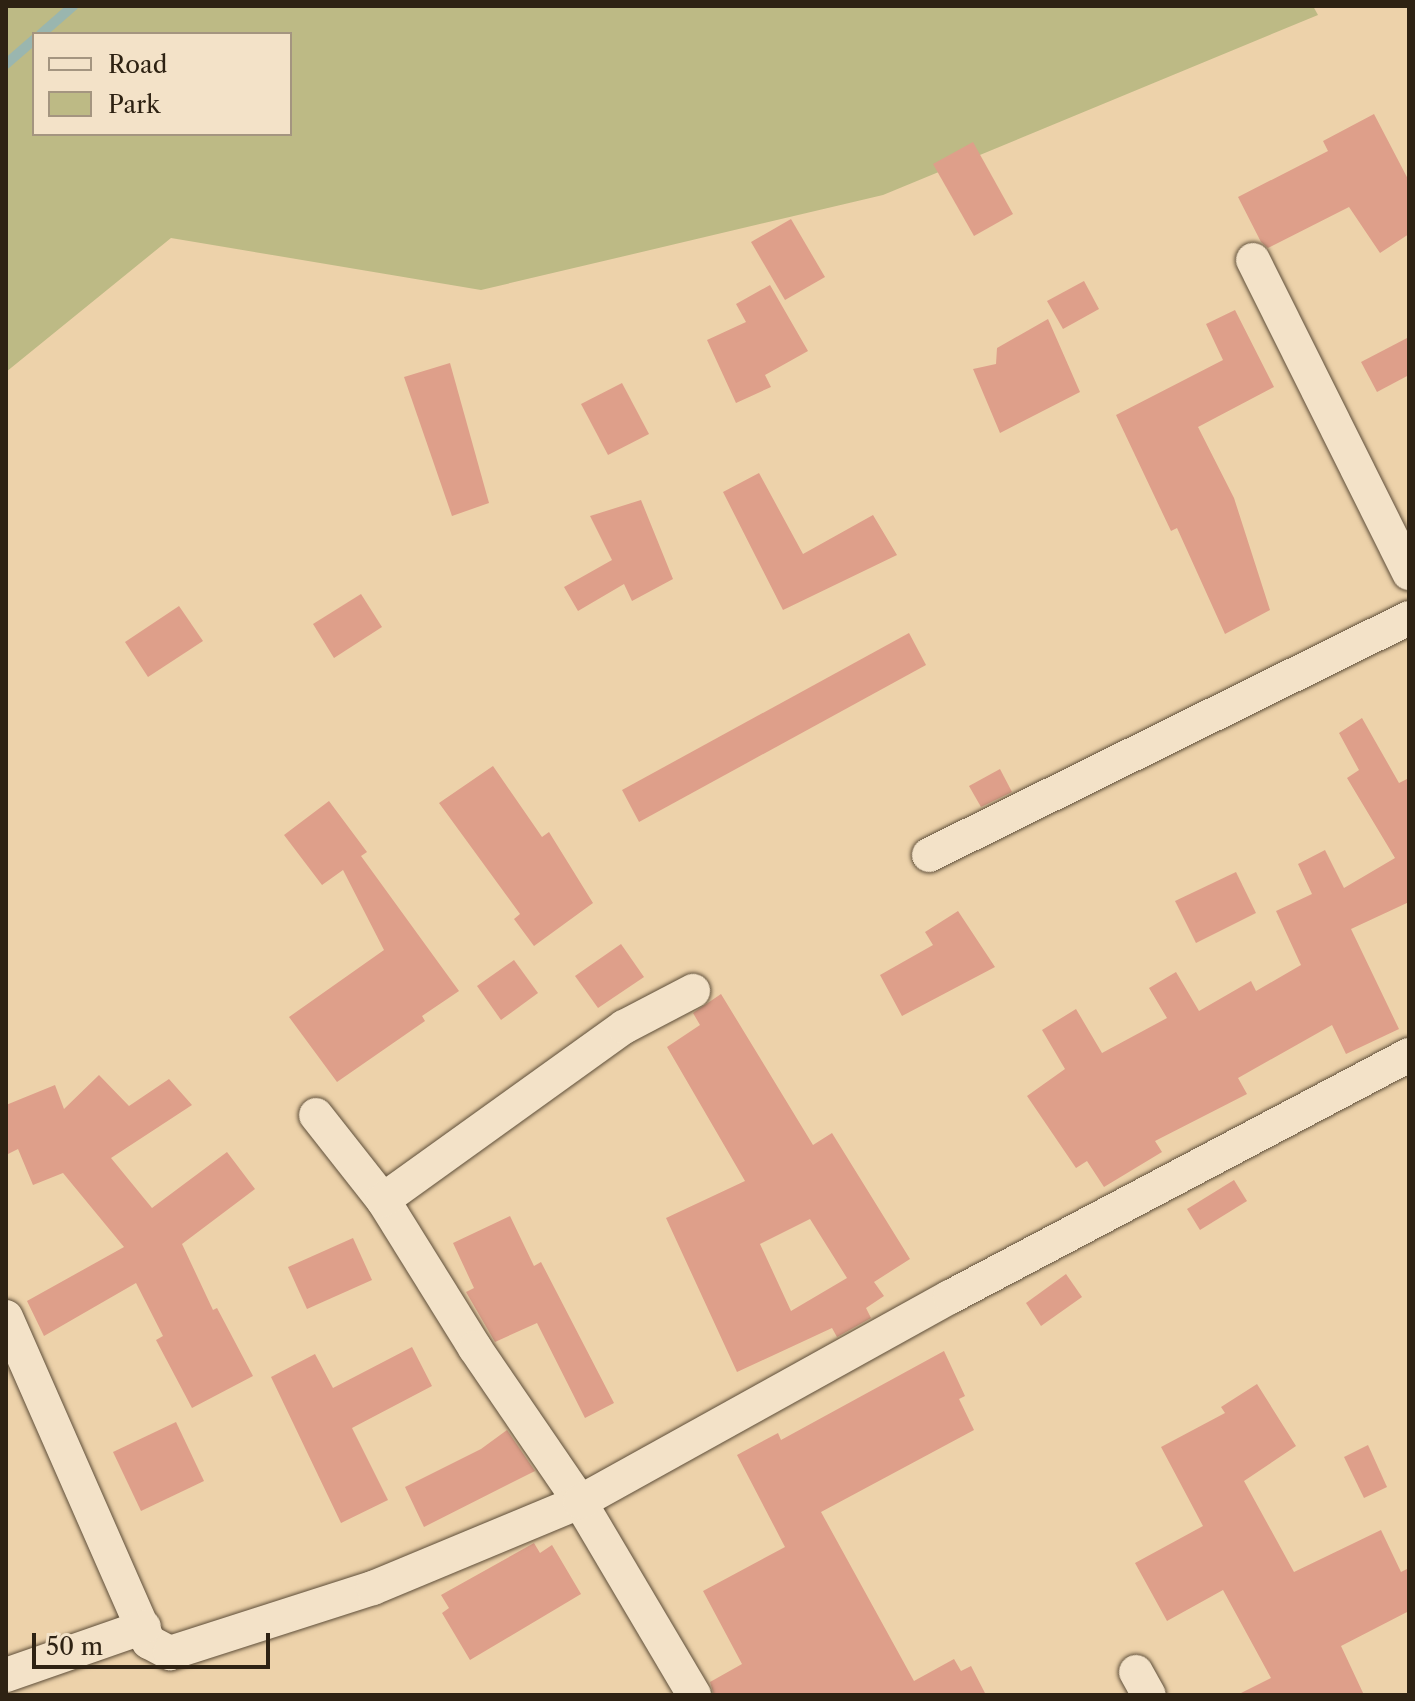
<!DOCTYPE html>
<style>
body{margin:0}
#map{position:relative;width:1415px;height:1701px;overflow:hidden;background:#edd2aa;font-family:"Libre Caslon Text",serif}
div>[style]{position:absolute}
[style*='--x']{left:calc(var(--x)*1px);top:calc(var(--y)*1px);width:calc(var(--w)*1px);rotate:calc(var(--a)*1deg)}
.green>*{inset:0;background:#bdba85}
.stream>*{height:10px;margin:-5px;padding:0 5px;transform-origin:5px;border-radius:5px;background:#9ab6af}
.building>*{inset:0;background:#de9f8a}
.roads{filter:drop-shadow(0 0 2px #5e4e39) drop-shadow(0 0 2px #5e4e39)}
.street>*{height:34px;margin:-17px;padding:0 17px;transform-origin:17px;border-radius:17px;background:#f3e2c8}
span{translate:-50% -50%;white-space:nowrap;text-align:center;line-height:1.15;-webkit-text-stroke:7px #f3e2c8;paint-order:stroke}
.frame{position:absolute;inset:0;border:8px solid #2e2213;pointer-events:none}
.legend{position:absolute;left:32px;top:32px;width:260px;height:104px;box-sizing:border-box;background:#f3e2c8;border:2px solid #a49580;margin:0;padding:10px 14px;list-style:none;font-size:24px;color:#2e2213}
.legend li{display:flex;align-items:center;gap:16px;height:40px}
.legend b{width:40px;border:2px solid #a49580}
.scale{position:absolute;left:32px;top:1633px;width:238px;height:36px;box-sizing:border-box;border:4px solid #2e2213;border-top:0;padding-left:10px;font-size:24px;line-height:28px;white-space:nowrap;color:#2e2213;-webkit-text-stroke:6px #f3e2c8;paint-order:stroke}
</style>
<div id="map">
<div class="green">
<div style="clip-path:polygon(evenodd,6px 6px,1313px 6px,1318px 15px,883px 195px,481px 290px,171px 238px,6px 372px,6px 6px,34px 34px,290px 34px,290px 134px,34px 134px,34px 34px)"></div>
</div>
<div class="stream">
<div style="--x:41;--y:34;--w:43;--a:-41.2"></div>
<div style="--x:6;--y:64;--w:37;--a:-41"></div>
</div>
<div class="building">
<div style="clip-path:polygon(1374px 114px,1409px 181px,1409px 234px,1380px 253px,1349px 207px,1268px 248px,1261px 242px,1238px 197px,1328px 151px,1323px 141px)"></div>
<div style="clip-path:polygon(973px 142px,1013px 214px,974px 236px,933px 164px)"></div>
<div style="clip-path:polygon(791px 219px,825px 277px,785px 300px,751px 242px)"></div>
<div style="clip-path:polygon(1084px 281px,1099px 309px,1063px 329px,1047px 301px)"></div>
<div style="clip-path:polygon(770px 285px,808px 351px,765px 375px,771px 387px,736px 403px,707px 340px,746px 322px,736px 304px)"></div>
<div style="clip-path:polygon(1235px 310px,1274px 387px,1198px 427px,1234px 498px,1270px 610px,1225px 634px,1177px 528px,1171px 531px,1116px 415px,1223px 360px,1206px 324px)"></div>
<div style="clip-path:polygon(1048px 319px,1080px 392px,1000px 433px,973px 369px,996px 364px,997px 348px)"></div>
<div style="clip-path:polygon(1409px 337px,1409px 375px,1377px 392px,1361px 362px)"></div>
<div style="clip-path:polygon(450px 363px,489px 503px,452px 516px,404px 377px)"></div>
<div style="clip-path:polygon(622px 383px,649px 434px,608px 455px,581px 404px)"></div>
<div style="clip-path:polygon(759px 473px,803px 554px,873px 515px,897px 555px,783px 610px,723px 492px)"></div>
<div style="clip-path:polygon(641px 500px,673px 579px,632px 601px,624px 584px,578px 611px,564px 587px,612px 560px,590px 516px)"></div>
<div style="clip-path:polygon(361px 594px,382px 627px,334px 658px,313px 624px)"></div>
<div style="clip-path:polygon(179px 606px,203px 641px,148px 677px,125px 642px)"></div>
<div style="clip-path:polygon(909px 633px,926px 665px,639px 822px,622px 790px)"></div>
<div style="clip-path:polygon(1362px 718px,1399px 783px,1409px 778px,1409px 902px,1351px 929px,1399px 1029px,1346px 1054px,1332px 1025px,1238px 1078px,1247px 1094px,1155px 1141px,1162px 1152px,1104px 1187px,1087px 1161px,1076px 1168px,1027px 1096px,1065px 1069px,1042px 1030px,1076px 1009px,1102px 1053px,1167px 1018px,1149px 988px,1176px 972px,1199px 1011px,1251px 981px,1256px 991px,1301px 965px,1276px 911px,1312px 894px,1298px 864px,1325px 850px,1344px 888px,1395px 858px,1347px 778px,1359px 770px,1339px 733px)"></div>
<div style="clip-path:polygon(493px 766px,542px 837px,549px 832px,593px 903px,534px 946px,514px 919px,520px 914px,439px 803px)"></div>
<div style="clip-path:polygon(1000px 769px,1012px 792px,981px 807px,969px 786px)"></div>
<div style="clip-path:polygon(329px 801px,367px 852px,361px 856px,459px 991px,422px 1016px,425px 1021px,337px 1082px,289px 1017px,384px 950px,343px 870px,322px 885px,284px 835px)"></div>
<div style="clip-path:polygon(1236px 872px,1256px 913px,1196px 943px,1175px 901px)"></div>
<div style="clip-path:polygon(958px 911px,995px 967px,902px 1016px,880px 975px,933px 945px,925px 932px)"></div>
<div style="clip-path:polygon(621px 944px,644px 977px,598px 1008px,575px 976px)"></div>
<div style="clip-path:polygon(514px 960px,538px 993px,501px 1020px,477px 986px)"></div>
<div style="clip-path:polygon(evenodd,721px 994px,813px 1145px,832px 1133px,910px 1259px,874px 1282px,884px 1296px,866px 1308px,871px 1318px,837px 1337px,832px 1328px,737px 1372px,666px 1218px,745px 1181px,667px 1047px,700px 1025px,693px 1013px,721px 994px,810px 1219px,847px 1278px,791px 1311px,760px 1244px,810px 1219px)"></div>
<div style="clip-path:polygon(99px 1075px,129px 1106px,169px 1079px,192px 1105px,111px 1158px,152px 1208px,227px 1152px,255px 1189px,182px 1244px,213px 1310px,217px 1308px,253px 1376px,192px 1408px,156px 1340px,163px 1336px,136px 1283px,44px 1336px,27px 1301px,124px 1247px,63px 1173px,33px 1185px,18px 1149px,6px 1155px,6px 1105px,55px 1085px,64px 1109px)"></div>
<div style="clip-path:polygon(1234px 1180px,1247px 1201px,1200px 1230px,1187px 1209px)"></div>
<div style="clip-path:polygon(510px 1216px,534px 1266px,541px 1262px,614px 1403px,585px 1418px,537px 1323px,495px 1342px,466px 1292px,474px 1288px,453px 1243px)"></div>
<div style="clip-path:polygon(353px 1238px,372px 1280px,307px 1309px,288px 1267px)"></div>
<div style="clip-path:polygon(1066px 1274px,1082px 1297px,1041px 1326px,1026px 1303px)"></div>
<div style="clip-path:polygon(412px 1347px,432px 1386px,352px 1428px,388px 1500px,341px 1523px,271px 1377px,315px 1354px,333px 1388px)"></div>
<div style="clip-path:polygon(944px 1351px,965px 1396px,959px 1399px,974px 1430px,821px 1512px,914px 1681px,954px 1659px,961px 1671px,971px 1666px,986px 1695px,714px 1695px,710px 1682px,742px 1664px,703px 1591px,785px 1547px,737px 1455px,778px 1433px,781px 1440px)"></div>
<div style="clip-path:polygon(1257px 1384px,1296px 1446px,1244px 1481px,1294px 1572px,1381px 1530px,1401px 1572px,1409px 1568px,1409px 1611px,1341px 1646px,1364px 1695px,1237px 1695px,1271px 1678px,1223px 1590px,1167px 1621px,1135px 1563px,1203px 1526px,1161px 1447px,1225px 1413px,1221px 1407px)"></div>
<div style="clip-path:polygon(176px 1422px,204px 1481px,141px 1511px,113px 1452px)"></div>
<div style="clip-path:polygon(507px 1430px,535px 1471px,424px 1527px,405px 1487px,481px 1449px)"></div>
<div style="clip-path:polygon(1368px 1445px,1387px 1487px,1364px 1498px,1344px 1457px)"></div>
<div style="clip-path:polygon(534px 1543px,540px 1553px,552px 1545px,581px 1594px,470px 1660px,442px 1613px,449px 1608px,441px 1595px)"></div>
</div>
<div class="roads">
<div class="street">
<div style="--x:1253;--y:260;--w:350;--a:63.5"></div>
<div style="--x:929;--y:855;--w:535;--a:-26.28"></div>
<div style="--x:316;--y:1115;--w:108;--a:51.8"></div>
<div style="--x:383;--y:1200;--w:174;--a:58.1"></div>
<div style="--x:475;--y:1348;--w:186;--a:55.7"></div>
<div style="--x:580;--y:1502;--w:224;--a:59.4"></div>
<div style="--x:383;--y:1200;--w:297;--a:-35.7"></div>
<div style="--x:624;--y:1027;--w:78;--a:-27.6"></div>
<div style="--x:6;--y:1317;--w:355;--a:66.3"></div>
<div style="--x:149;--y:1642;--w:24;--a:28"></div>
<div style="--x:170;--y:1653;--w:213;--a:-17.8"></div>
<div style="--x:373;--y:1588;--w:224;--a:-22.6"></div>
<div style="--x:580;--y:1502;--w:423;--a:-29"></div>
<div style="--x:950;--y:1297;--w:519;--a:-27.8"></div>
<div style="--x:1136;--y:1672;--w:26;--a:61"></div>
<div style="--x:6;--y:1675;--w:146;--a:-19.2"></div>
</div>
</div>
<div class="frame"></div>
<ul class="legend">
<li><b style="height:10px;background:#f3e2c8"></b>Road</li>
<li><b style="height:22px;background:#bdba85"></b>Park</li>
</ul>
<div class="scale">50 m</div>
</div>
